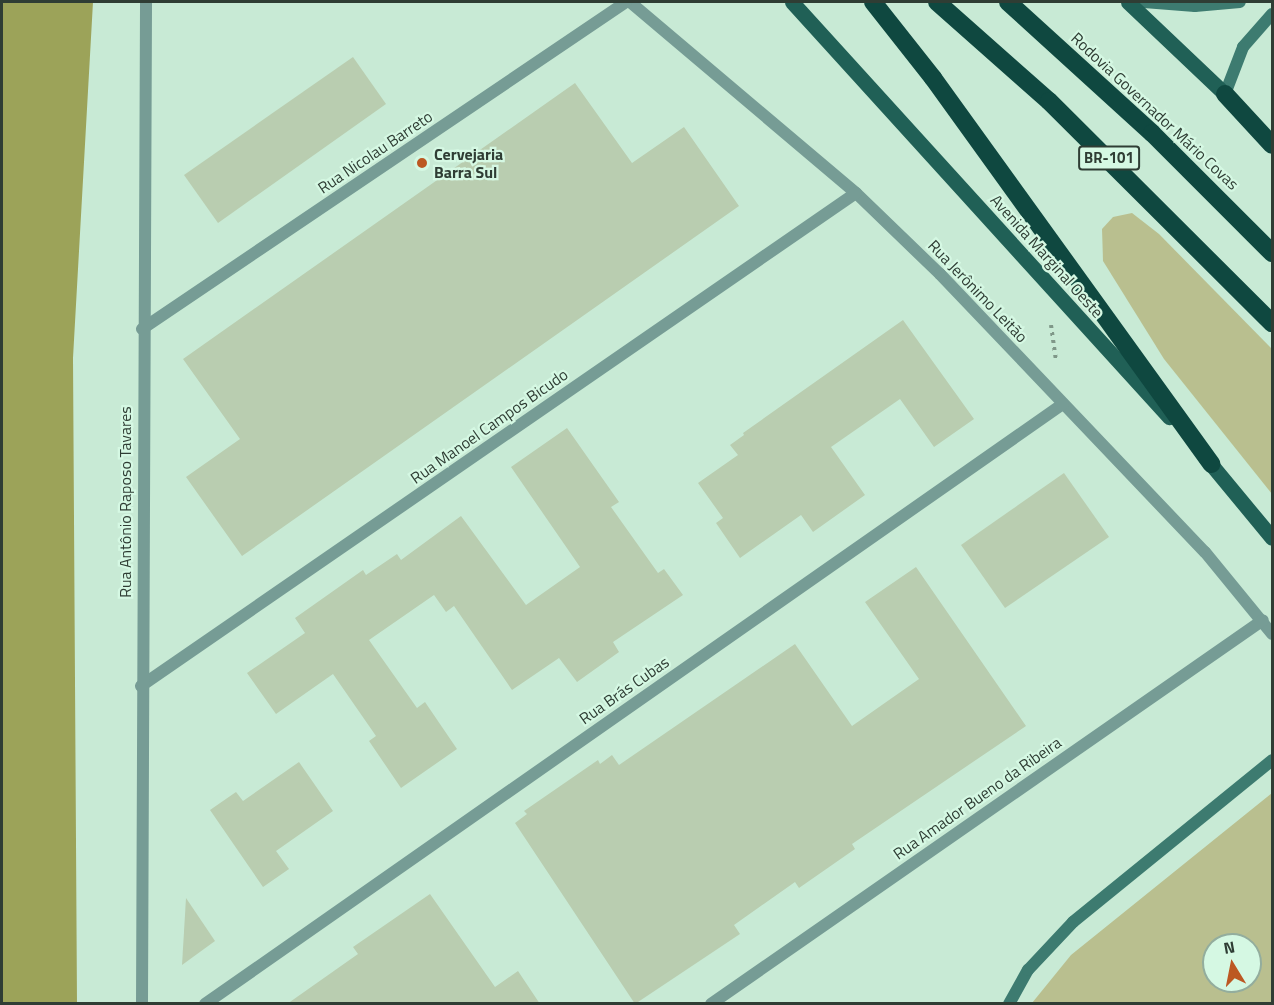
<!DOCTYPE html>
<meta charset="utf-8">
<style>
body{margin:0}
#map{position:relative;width:1274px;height:1005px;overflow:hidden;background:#c8ead5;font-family:"Titillium Web",sans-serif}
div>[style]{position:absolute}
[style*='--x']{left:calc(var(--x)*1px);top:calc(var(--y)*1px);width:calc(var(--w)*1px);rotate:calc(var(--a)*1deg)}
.green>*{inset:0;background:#b9bf8f}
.forest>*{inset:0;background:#9ca359}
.building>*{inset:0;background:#b9cdb0}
.path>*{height:4px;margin-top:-2px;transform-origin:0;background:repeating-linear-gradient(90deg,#7f9788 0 3px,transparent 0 7.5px)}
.street>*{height:12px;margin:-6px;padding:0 6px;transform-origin:6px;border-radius:6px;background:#769c95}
.secondary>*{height:12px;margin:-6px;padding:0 6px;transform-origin:6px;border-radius:6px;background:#3d7b70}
.primary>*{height:15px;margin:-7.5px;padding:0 7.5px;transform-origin:7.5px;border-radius:7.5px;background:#206056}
.highway>*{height:18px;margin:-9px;padding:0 9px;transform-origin:9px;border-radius:9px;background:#0f4840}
.dots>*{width:16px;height:16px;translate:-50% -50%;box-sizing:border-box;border:3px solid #d5f8e3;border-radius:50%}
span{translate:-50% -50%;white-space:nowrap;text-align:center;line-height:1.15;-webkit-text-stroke:4.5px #d5f8e3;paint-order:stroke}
.shield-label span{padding:2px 4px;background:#d5f8e3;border:2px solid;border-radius:4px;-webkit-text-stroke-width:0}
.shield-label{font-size:15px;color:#2f3d34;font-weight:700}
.street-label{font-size:16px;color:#2f3d34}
.poi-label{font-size:16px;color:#2f3d34;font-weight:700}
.left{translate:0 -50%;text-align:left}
.frame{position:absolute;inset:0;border:3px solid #2f3d34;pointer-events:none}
.north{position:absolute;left:1202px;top:933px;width:60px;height:60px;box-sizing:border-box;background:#d5f8e3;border:2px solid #93ad9d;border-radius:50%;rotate:350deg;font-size:16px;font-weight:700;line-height:24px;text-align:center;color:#2f3d34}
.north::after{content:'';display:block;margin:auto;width:21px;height:27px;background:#bc5822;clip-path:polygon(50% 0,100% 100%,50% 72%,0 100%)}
</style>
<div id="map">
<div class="green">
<div style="clip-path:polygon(1132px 213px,1159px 234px,1272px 349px,1272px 494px,1164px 359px,1103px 261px,1102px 229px,1113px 217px)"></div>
<div style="clip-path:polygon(evenodd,1272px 793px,1272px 1003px,1032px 1003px,1071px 955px,1272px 793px,1214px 945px,1250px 945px,1250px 981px,1214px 981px,1214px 945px)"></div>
</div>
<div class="forest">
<div style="clip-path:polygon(2px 2px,93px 2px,73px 358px,77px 1003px,2px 1003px)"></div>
</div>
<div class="building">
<div style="clip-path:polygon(353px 57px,386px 104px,218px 223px,184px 175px)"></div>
<div style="clip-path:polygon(575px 83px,632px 163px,684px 127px,739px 206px,242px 556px,186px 477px,240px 439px,183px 359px)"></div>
<div style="clip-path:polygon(903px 320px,974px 419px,934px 447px,900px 399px,831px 447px,865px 495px,813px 532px,801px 515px,740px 558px,716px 523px,723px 518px,698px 483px,738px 455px,730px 445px,744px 435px,743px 433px)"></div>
<div style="clip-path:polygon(567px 428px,619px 502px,611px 507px,658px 573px,664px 569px,683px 595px,613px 642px,619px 652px,577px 682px,559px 658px,512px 690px,454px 606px,446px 612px,434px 595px,369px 640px,417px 708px,425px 702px,457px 749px,401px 788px,369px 741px,376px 736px,333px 674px,276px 714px,247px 673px,305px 633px,295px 618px,363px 570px,366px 575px,397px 554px,401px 560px,461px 516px,526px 605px,580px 567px,511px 467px)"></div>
<div style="clip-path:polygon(1064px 473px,1109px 537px,1005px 608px,961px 545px)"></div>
<div style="clip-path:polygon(916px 567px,1026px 726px,852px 844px,855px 849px,799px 888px,795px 882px,734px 925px,740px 934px,635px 1004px,515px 823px,527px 814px,524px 811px,598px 760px,600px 764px,612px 755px,619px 765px,795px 644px,852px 726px,919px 679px,865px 602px)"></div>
<div style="clip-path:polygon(299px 762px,333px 811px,276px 851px,289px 869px,263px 887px,210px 810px,236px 792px,243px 801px)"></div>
<div style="clip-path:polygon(430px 894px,495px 987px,518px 971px,540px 1004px,287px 1004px,358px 954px,353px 947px)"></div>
<div style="clip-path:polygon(186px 898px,215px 941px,182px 965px)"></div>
</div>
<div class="path">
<div style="--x:1051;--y:325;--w:37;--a:82"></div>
</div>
<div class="street">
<div style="--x:630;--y:2;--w:296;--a:40.2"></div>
<div style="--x:856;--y:193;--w:117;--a:44"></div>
<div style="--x:940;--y:274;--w:384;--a:46.4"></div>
<div style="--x:1205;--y:552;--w:106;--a:50.7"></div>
<div style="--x:142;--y:329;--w:584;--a:-34.04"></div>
<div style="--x:141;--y:686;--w:868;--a:-34.59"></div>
<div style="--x:142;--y:1004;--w:1002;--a:-89.77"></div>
<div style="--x:205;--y:1004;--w:1047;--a:-34.97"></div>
<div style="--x:711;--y:1004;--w:672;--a:-34.82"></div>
</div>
<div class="secondary">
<div style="--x:1144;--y:2;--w:51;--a:4.5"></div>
<div style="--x:1195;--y:6;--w:45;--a:-5.1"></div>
<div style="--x:1225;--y:94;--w:50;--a:-69"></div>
<div style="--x:1243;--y:47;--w:44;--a:-48.7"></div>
<div style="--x:1009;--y:1004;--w:39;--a:-61"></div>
<div style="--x:1028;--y:970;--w:66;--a:-46.8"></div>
<div style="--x:1073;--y:922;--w:257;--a:-39.1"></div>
</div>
<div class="primary">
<div style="--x:792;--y:2;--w:561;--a:47.75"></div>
<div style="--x:1128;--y:2;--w:134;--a:43.5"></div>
<div style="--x:1205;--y:457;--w:105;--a:50.4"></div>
</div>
<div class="highway">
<div style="--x:873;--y:2;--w:97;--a:51.7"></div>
<div style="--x:933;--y:78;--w:476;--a:54.2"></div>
<div style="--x:937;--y:2;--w:149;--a:41.5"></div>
<div style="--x:1049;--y:101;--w:315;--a:44.9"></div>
<div style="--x:1008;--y:2;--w:195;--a:42.3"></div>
<div style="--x:1152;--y:133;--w:170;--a:45"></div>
<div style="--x:1225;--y:94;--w:69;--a:47.3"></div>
</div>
<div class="dots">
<div style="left:422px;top:163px;background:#bc5822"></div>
</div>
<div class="shield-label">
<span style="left:1109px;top:158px">BR-101</span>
</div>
<div class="street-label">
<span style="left:1155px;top:111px;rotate:43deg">Rodovia Governador Mário Covas</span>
<span style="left:375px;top:152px;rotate:-34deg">Rua Nicolau Barreto</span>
<span style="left:1047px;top:256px;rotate:48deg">Avenida Marginal Oeste</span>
<span style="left:978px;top:291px;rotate:46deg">Rua Jerônimo Leitão</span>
<span style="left:489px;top:426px;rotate:-35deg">Rua Manoel Campos Bicudo</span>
<span style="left:125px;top:502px;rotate:-90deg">Rua Antônio Raposo Tavares</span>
<span style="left:624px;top:690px;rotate:-35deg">Rua Brás Cubas</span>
<span style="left:977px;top:798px;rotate:-35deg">Rua Amador Bueno da Ribeira</span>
</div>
<div class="poi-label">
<span class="left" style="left:434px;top:163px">Cervejaria<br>Barra Sul</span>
</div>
<div class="frame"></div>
<div class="north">N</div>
</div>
